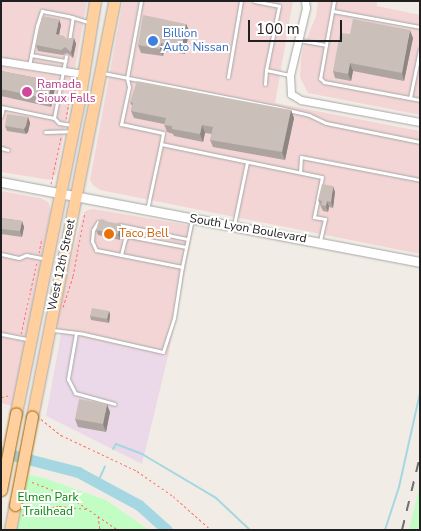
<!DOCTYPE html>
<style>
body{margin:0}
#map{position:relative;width:421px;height:531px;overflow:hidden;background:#f1ede6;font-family:"Nunito Sans",sans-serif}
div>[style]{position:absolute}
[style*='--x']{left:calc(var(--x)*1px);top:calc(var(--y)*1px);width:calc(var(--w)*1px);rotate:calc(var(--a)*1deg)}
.commercial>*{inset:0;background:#f3d5d5}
.industrial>*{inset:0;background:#ebd8e8}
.park>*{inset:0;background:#c2fdc3}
.stream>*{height:2px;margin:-1px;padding:0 1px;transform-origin:1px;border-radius:1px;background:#a4d7e2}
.river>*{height:11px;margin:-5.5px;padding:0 5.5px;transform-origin:5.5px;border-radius:5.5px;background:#a4d7e2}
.path>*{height:1px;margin-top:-0.5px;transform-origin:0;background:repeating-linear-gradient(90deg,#ff726a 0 2.5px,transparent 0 5px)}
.roads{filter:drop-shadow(0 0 1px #a7a7a7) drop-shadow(0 0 1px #a7a7a7)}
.service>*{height:3px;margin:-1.5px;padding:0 1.5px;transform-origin:1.5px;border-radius:1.5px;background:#fff}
.minor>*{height:7px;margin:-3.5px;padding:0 3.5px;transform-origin:3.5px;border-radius:3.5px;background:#fff}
.tertiary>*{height:9px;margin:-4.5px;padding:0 4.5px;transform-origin:4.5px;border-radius:4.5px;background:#fff}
.primary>*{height:11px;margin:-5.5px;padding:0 5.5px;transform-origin:5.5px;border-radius:5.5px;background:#ffd09e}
.rail>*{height:2px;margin-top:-1px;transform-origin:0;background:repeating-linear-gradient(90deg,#6e6e6e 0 10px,transparent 0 20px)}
.bridges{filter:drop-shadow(0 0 1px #9d6100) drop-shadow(0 0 1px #9d6100)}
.primary-bridge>*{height:11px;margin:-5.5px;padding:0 5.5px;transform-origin:5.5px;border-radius:5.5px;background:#ffd09e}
.wall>*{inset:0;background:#aea49f}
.shaded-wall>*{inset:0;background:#8d8682}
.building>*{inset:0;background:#cabfb9}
.dots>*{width:14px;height:14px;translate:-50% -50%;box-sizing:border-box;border:2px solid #fff;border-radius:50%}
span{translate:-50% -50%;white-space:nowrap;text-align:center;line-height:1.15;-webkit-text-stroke:4px #fff;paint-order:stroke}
.shop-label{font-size:12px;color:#366cbe}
.left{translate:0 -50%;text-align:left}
.hotel-label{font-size:12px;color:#b23c85}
.street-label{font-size:12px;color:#202020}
.food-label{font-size:12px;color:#c56008}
.park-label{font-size:12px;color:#048908}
.frame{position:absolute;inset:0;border:2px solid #202020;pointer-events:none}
.scale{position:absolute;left:248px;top:20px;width:94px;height:22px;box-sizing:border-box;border:2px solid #202020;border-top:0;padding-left:6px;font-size:15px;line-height:18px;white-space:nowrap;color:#202020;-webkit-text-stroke:4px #fff;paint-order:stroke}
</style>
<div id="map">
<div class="commercial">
<div style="clip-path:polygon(1px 1px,87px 1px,75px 69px,1px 57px)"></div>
<div style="clip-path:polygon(123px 1px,293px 1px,275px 103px,420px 131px,420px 254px,100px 190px,93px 185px,90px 180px)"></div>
<div style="clip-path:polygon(318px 1px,377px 1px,377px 6px,420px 15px,420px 115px,308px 93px,300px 77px,301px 60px,303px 48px,316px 16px)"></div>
<div style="clip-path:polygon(1px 66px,68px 76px,74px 81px,56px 174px,50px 180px,1px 172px)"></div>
<div style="clip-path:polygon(1px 191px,40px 198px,48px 202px,51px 210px,12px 406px,1px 403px)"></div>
<div style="clip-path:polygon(93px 209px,194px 226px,168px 356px,61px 334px,56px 322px,82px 217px,87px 210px)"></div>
</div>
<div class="industrial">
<div style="clip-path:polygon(61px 334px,168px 356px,142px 464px,46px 416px)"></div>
</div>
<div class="park">
<div style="clip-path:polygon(29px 475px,44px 478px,106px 500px,149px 530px,16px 530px)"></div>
<div style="clip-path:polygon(420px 484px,420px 530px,409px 530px)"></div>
</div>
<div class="stream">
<div style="--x:113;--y:449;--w:6;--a:-59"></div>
<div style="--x:116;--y:444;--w:28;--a:21"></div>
<div style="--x:142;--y:454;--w:86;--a:30.7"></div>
<div style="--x:216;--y:498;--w:47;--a:43.3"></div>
<div style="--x:98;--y:482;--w:17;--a:-66"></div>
<div style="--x:385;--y:530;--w:45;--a:-72"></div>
<div style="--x:399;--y:487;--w:96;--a:-77.4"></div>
</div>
<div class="river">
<div style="--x:1;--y:452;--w:80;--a:14.6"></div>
<div style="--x:78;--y:472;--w:69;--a:28.4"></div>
<div style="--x:139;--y:505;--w:38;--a:42"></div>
</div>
<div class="path">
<div style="--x:66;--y:119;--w:28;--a:-80"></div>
<div style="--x:51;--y:184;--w:48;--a:-78"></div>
<div style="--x:39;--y:253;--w:15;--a:-79"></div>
<div style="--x:63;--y:307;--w:33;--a:-72"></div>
<div style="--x:73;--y:276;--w:65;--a:-79.4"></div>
<div style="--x:21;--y:334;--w:74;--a:-77.5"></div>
<div style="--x:1;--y:397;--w:10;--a:-11"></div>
<div style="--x:41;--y:419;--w:26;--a:39"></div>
<div style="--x:61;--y:435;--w:84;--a:25.3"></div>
<div style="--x:137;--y:471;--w:44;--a:34.8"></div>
<div style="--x:173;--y:496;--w:51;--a:41.8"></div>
<div style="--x:32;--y:482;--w:40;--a:21"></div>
<div style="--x:69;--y:496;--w:60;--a:34.8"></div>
<div style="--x:22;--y:515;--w:38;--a:-14"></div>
<div style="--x:59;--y:506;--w:28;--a:6"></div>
<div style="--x:98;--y:516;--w:14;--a:82"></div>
</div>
<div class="roads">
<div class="service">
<div style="--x:141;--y:1;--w:78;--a:100.3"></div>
<div style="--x:127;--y:78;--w:9;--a:77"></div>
<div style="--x:129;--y:87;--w:38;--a:102"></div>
<div style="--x:121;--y:124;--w:43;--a:12.1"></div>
<div style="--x:163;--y:133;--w:11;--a:100"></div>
<div style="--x:161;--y:144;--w:164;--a:11.6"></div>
<div style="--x:322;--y:177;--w:41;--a:101.3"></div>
<div style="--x:314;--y:217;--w:11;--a:10"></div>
<div style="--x:325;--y:219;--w:23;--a:103"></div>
<div style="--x:254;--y:1;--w:25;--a:11"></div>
<div style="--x:279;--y:6;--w:65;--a:101.5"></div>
<div style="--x:333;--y:11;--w:88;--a:10.4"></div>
<div style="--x:298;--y:40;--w:28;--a:10"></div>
<div style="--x:326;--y:45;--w:34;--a:100"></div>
<div style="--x:320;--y:78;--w:6;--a:45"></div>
<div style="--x:324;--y:82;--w:98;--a:10.6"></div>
<div style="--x:69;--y:41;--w:24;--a:-81"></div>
<div style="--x:326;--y:45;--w:45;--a:-79.7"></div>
<div style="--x:31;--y:55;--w:35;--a:10"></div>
<div style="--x:29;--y:66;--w:41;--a:-78.7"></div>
<div style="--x:37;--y:26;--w:16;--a:-72"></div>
<div style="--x:42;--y:11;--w:26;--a:11"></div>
<div style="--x:68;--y:16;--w:21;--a:17"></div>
<div style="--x:103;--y:73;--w:175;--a:11.2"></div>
<div style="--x:275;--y:107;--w:35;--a:13"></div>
<div style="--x:309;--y:115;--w:19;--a:25"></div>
<div style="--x:326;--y:123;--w:96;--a:11.4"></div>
<div style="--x:228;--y:77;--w:77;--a:-80.3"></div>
<div style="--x:265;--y:84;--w:14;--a:-86"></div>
<div style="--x:266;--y:70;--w:24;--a:12"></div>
<div style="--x:410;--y:98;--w:50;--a:-78.5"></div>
<div style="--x:1;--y:107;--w:54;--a:11.7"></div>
<div style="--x:54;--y:118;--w:7;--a:45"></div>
<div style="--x:59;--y:123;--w:13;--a:9"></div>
<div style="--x:1;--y:116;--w:8;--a:-76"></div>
<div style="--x:54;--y:118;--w:63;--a:-79"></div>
<div style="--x:45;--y:132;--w:25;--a:-2"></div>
<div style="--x:1;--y:148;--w:7;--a:16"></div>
<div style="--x:300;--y:172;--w:15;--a:-86"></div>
<div style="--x:301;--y:157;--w:121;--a:10.9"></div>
<div style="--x:147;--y:210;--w:67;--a:-78"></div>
<div style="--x:103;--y:222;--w:5;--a:180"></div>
<div style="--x:98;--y:222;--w:9;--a:122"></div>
<div style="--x:93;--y:230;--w:11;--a:95"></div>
<div style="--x:92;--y:241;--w:10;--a:66"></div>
<div style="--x:96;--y:250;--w:88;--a:11.2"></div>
<div style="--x:182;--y:267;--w:49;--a:-78.2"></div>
<div style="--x:119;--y:225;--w:69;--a:11.6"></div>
<div style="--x:234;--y:225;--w:64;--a:-78.3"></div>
<div style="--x:1;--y:254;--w:18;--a:13"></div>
<div style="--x:19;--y:258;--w:8;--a:-23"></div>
<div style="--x:26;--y:255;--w:20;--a:11"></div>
<div style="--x:121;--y:255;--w:16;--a:-76"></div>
<div style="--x:125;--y:239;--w:4;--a:-45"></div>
<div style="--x:128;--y:236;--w:59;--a:10.7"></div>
<div style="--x:53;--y:330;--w:31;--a:7"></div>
<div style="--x:84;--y:334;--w:81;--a:12.8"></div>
<div style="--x:163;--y:352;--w:36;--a:-72"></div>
<div style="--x:174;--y:318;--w:52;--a:-81.1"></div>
<div style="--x:76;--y:333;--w:47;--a:99.9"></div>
<div style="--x:68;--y:379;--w:16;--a:63"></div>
<div style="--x:75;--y:393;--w:41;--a:15.4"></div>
<div style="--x:1;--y:334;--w:26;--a:11"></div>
</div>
<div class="minor">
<div style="--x:305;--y:1;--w:7;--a:82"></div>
<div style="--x:306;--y:8;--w:69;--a:103.4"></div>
<div style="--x:290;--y:75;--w:19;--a:87"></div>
<div style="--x:291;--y:94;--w:12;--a:31"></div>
<div style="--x:301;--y:100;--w:121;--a:10.5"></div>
<div style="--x:1;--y:61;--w:83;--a:9"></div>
</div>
<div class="tertiary">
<div style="--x:1;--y:182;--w:427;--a:10.8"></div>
</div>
<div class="primary">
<div style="--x:16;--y:413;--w:318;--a:-78.6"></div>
<div style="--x:79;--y:101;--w:101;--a:-80.9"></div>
<div style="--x:32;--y:417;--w:424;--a:-78.8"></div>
<div style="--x:10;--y:530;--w:25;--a:-79"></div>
</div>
</div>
<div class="rail">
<div style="--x:402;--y:530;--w:76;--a:-76.3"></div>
</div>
<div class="bridges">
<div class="primary-bridge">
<div style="--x:1;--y:490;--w:78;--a:-79"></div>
<div style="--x:15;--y:505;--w:90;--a:-79.1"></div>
</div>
</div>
<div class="wall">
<div style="clip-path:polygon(186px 24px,189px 31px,185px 54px,164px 51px,163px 56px,141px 53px,138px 45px)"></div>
<div style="clip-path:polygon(61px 25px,59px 35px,66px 39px,74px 38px,76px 44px,73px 58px,67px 53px,63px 55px,38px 51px,36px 45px)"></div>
<div style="clip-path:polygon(350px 34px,413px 38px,404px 81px,353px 71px,351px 81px,335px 78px,333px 71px)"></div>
<div style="clip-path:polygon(1px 71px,52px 81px,55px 88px,51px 107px,1px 96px)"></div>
<div style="clip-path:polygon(130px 102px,291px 110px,294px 118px,285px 160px,213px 147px,210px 140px,212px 134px,205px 133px,203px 142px,174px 136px,173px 134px,167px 132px,164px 124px,134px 118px,131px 111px,132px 106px)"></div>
<div style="clip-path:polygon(28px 117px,30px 123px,28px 132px,26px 134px,7px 131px,5px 126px)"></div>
<div style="clip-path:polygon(335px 192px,333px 208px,329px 207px,328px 212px,323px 211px,318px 200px)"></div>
<div style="clip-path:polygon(1px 218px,22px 221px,24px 227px,22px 237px,1px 234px)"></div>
<div style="clip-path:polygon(120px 224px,122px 230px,120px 240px,98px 235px,96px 230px)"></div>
<div style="clip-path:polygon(109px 311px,110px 315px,109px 323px,91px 320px,90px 316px)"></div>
<div style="clip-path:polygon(110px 412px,106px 432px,78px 427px,75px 419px)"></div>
</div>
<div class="shaded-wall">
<div style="clip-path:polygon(59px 19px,61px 25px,58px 40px,56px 34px)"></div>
<div style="clip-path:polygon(186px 24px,189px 31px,185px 54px,182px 46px)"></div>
<div style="clip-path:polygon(410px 30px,413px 38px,404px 81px,402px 73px)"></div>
<div style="clip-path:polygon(74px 38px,76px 44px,73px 58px,71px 52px)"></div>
<div style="clip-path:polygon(161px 43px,164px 51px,163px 56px,160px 49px)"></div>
<div style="clip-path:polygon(350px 63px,353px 71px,351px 81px,348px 74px)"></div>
<div style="clip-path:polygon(52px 81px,55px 88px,51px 107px,48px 99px)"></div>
<div style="clip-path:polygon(291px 110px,294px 118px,285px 160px,282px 152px)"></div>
<div style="clip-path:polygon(28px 117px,30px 123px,28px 132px,26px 134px,24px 129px)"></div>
<div style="clip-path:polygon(202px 125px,205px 133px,203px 142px,200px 134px)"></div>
<div style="clip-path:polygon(333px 186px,335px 192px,333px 208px,331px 202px)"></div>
<div style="clip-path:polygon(327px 201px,329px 207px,328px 212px,326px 206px)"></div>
<div style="clip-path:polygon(22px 221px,24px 227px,22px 237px,20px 231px)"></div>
<div style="clip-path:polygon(120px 224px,122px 230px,120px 240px,118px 234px)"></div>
<div style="clip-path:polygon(109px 311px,110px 315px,109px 323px,107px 319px)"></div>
<div style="clip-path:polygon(107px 404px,110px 412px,106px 432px,103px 424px)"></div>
</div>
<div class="building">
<div style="clip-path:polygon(143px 15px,186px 24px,182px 46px,161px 43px,160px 49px,138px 45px)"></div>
<div style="clip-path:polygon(42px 16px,59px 19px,56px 34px,64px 36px,66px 39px,74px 38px,71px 52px,65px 47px,61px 50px,36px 45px)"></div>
<div style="clip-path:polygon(353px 19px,410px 30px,402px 73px,350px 63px,348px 74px,333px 71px,340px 33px,350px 34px)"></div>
<div style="clip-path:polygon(1px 71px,52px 81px,48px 99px,1px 89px)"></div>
<div style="clip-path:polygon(137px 81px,291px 110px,282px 152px,210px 140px,213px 127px,202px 125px,200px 134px,172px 129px,172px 126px,164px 125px,166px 118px,131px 111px,133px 103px,130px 102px)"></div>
<div style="clip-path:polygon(7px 114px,28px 117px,26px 126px,24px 129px,5px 126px)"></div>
<div style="clip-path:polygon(322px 184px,333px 186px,331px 202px,327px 201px,326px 206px,321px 205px,322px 201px,318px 200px)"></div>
<div style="clip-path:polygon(1px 218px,22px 221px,20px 231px,1px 229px)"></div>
<div style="clip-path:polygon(99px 220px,120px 224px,118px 234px,96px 230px)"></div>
<div style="clip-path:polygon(92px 308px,109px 311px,107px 319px,90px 316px)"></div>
<div style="clip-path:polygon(79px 399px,107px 404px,103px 424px,75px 419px)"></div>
</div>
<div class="dots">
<div style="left:153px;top:41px;background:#3f7fe0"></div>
<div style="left:27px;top:92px;background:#d1479c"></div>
<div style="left:109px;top:234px;background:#e8710a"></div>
</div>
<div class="shop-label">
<span class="left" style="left:163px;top:41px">Billion<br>Auto Nissan</span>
</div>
<div class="hotel-label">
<span class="left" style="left:37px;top:92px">Ramada<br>Sioux Falls</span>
</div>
<div class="street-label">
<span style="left:248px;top:229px;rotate:10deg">South Lyon Boulevard</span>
<span style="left:62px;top:265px;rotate:-78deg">West 12th Street</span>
</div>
<div class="food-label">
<span class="left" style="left:119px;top:234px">Taco Bell</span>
</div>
<div class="park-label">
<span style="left:48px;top:505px">Elmen Park<br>Trailhead</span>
</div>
<div class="frame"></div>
<div class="scale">100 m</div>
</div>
